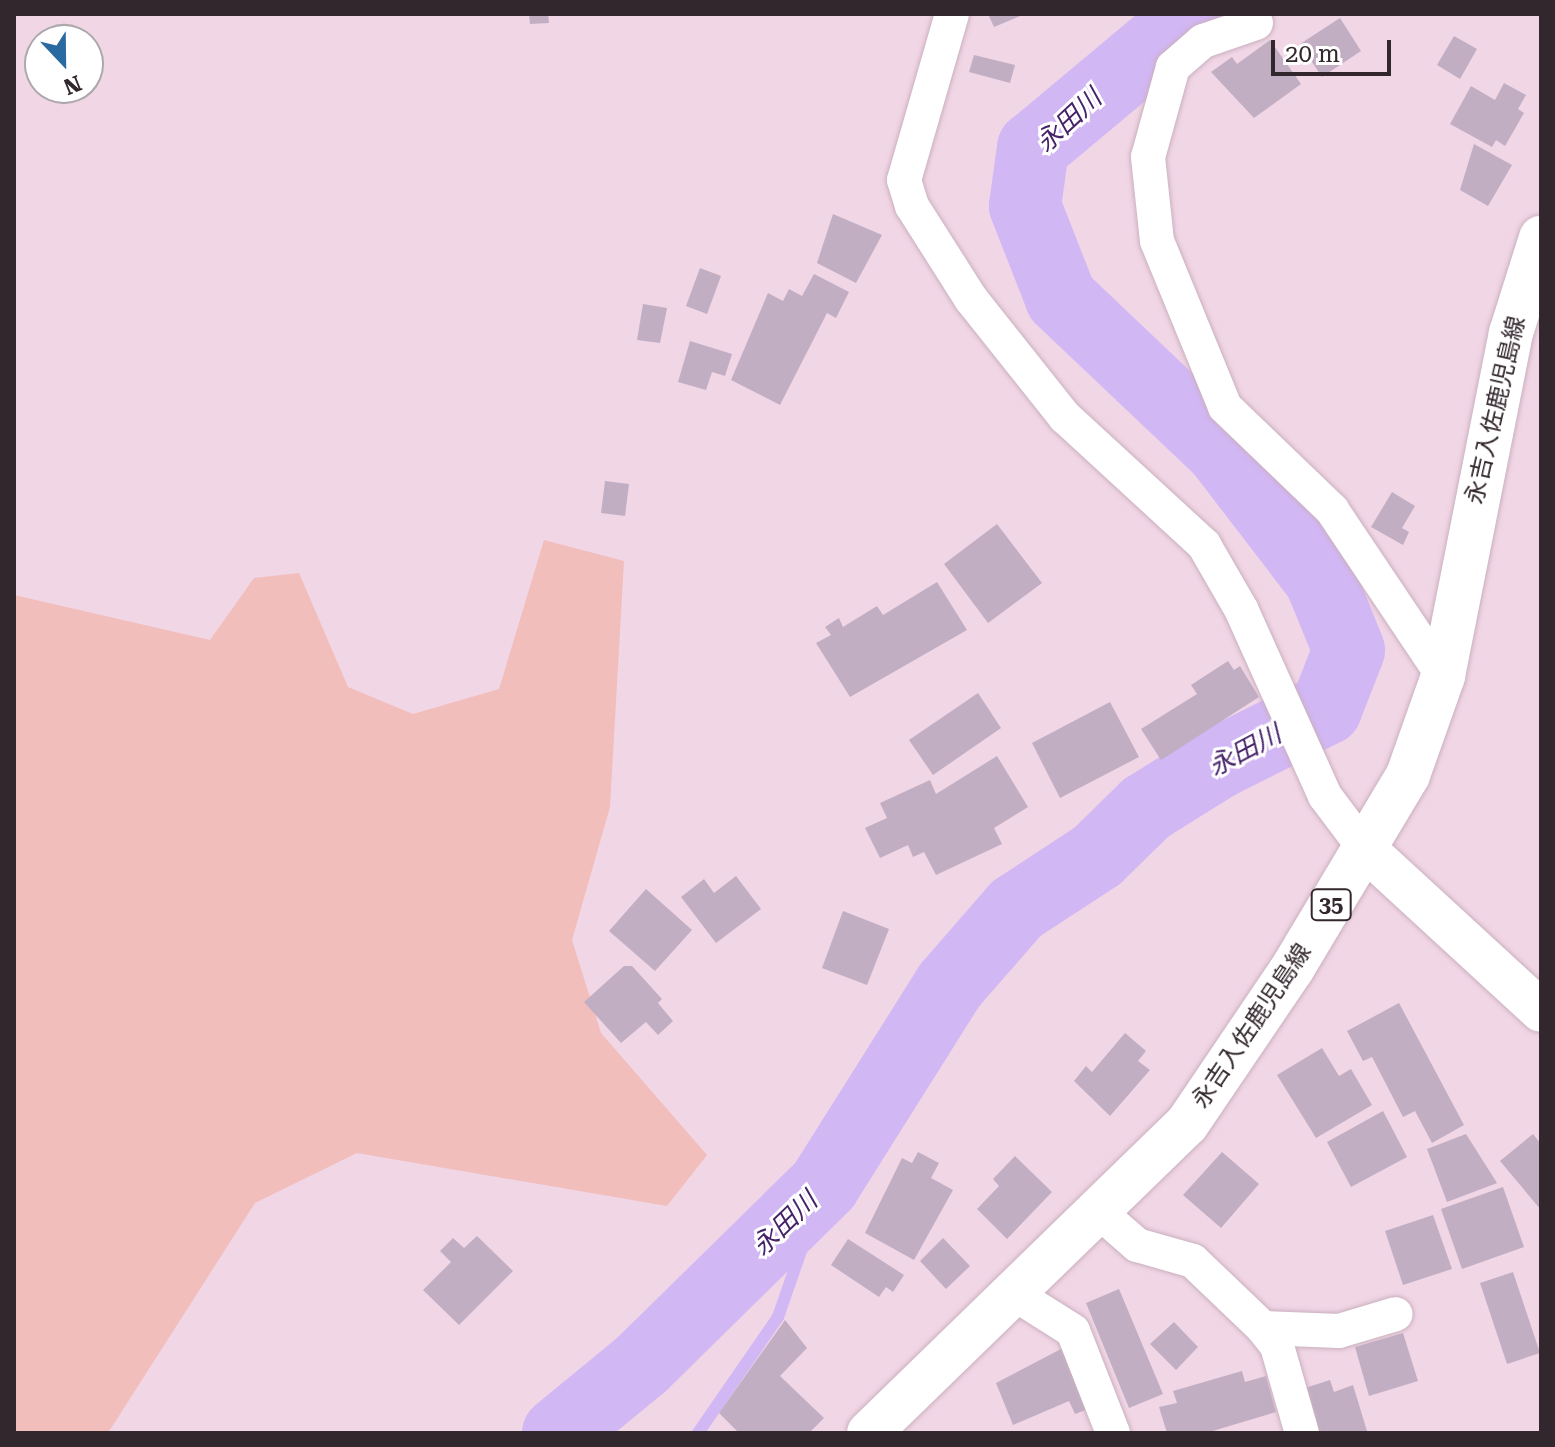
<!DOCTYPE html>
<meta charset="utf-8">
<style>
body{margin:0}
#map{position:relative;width:1555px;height:1447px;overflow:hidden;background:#f1d6e6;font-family:"Roboto Serif","Noto Sans JP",serif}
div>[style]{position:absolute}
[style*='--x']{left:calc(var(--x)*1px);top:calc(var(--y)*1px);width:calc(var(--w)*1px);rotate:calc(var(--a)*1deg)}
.green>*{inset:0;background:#f1bebc}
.stream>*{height:12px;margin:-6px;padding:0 6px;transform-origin:6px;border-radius:6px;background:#d2b7f5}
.river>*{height:72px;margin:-36px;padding:0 36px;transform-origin:36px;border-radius:36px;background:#d2b7f5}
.building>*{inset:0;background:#c1aec3}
.roads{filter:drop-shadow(0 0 2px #cab0bf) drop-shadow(0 0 2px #cab0bf)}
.minor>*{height:34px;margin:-17px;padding:0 17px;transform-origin:17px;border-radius:17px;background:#fff}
.tertiary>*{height:42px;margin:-21px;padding:0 21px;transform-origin:21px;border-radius:21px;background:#fff}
.primary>*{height:44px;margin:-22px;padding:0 22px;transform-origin:22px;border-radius:22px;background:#fff}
span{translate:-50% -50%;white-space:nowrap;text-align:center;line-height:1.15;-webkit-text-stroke:6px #fff;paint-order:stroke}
.shield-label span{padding:2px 6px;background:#fff;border:2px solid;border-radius:6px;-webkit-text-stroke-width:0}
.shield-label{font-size:22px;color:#32272d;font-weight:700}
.street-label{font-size:24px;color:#32272d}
.water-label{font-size:26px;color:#462369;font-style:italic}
.frame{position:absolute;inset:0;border:16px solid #32272d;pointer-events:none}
.north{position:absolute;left:24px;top:24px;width:80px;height:80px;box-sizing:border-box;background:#fff;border:2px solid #ada9ab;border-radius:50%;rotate:158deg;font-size:22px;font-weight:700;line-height:32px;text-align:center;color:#32272d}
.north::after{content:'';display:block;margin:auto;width:28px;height:36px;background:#296aa0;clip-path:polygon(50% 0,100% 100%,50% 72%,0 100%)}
.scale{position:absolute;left:1271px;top:40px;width:120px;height:36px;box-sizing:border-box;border:4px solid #32272d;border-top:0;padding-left:10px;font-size:24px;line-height:28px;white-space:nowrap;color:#32272d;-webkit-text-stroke:6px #fff;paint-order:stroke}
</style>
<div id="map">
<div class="green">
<div style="clip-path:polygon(544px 540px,624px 561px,610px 807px,572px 940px,601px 1033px,707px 1155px,667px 1206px,357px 1153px,255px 1203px,108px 1433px,14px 1433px,14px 595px,210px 640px,254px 578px,299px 573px,348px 687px,413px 714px,499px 689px)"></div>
</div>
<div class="stream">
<div style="--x:698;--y:1433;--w:141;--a:-55.4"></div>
<div style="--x:778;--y:1317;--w:140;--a:-70.8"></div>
</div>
<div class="river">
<div style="--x:558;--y:1433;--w:107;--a:-39.3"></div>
<div style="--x:641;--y:1365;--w:257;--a:-44.5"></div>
<div style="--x:824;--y:1185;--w:236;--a:-57.8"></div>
<div style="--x:950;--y:985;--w:101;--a:-49"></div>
<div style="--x:1016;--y:909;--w:97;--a:-33.2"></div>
<div style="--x:1097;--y:856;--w:69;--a:-44.4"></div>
<div style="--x:1146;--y:808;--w:85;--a:-32"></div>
<div style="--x:1218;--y:763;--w:121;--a:-26.6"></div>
<div style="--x:1326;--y:709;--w:63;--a:-68.7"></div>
<div style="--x:1349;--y:650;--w:77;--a:-112.2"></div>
<div style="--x:1320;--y:579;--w:163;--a:-127.5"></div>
<div style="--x:1221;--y:450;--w:221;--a:-136.5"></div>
<div style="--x:1061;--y:298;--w:99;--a:-111.4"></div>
<div style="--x:1025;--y:206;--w:59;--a:-82.1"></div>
<div style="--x:1033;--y:148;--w:209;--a:-39.9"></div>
</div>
<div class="building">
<div style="clip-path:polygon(529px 14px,548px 14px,549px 23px,530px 24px)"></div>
<div style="clip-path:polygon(988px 14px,1025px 14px,994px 27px)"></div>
<div style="clip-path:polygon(1340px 18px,1361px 51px,1322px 77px,1300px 44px)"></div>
<div style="clip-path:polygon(1454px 36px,1477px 49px,1460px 79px,1437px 65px)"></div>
<div style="clip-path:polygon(1270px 40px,1301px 84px,1254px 118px,1211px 72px,1232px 57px,1237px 64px)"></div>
<div style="clip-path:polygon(974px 55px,1015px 65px,1010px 83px,969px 72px)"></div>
<div style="clip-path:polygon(1504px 83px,1526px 95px,1518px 109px,1524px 113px,1505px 146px,1496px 140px,1492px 147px,1450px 124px,1471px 86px,1495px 100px)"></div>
<div style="clip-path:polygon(1474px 144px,1512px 165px,1488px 206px,1460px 190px)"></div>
<div style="clip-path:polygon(833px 214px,882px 235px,856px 283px,817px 263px)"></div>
<div style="clip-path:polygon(700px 268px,721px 276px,707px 314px,686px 306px)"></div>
<div style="clip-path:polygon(814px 274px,849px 292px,836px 318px,827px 313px,780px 405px,731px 380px,768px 293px,783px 301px,789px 289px,802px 296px)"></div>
<div style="clip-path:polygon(643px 304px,667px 308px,660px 343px,637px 340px)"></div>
<div style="clip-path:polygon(690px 341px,732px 354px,725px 376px,712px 372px,706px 390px,678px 382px)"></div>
<div style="clip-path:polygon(605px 481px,629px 484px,625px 516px,601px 513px)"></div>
<div style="clip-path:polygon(1392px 492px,1415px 506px,1402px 528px,1409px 532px,1403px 545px,1371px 527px)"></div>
<div style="clip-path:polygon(997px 524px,1042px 583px,988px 623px,944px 564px)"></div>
<div style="clip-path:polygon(937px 582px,967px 630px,850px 697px,816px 643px,831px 635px,825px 627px,839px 618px,843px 627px,877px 606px,883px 615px)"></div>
<div style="clip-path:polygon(1228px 661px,1234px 670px,1240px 666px,1259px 697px,1161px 760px,1141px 729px,1197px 694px,1191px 685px)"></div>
<div style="clip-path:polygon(978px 693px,1001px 728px,933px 775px,909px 740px)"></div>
<div style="clip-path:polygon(1110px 702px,1139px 757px,1060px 798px,1032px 743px)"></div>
<div style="clip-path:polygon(997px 756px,1028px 807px,994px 828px,1002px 844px,936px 875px,924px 852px,913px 857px,908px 845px,880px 858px,865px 828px,887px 818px,880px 803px,930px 780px,936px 794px)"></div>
<div style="clip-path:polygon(736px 876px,761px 909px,716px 943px,681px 897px,704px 879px,714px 893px)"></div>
<div style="clip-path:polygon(646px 889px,692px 930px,655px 971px,609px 931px)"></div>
<div style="clip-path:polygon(843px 911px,889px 929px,867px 985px,822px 968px)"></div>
<div style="clip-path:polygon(624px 966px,632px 966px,662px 999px,658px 1003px,673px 1021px,658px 1035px,646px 1022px,621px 1043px,584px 1002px)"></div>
<div style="clip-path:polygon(1399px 1003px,1464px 1125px,1432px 1143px,1415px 1111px,1403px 1117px,1372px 1057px,1363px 1061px,1347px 1031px)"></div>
<div style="clip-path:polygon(1125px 1033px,1146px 1051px,1138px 1061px,1150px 1070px,1110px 1116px,1074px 1081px,1086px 1066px,1092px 1072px)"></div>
<div style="clip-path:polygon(1322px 1048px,1339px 1076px,1351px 1069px,1372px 1105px,1316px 1138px,1277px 1075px)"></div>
<div style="clip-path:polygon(1383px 1111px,1407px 1157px,1351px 1187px,1327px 1142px)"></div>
<div style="clip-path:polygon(1466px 1134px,1497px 1183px,1447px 1202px,1427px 1149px)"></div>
<div style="clip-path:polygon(1533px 1134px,1541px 1144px,1541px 1210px,1500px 1161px)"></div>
<div style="clip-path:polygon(918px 1152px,939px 1163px,931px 1178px,953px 1190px,914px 1260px,865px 1233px,902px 1158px,912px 1163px)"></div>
<div style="clip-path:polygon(1222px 1152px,1259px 1184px,1221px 1228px,1183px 1195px)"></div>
<div style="clip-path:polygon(1015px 1156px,1052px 1192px,1007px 1239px,977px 1209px,999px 1186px,993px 1179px)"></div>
<div style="clip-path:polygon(1503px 1187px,1524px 1247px,1462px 1269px,1441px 1209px)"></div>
<div style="clip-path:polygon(1433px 1215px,1452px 1269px,1403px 1285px,1385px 1231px)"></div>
<div style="clip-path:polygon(477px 1236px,513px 1271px,459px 1325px,423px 1290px,451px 1262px,440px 1251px,453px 1238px,464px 1248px)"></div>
<div style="clip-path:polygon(943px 1238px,970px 1266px,946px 1289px,920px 1261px)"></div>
<div style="clip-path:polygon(848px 1239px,904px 1275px,893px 1292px,886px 1287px,879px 1297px,831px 1265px)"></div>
<div style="clip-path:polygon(1513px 1272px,1540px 1353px,1507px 1364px,1480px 1283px)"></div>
<div style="clip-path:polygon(1119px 1289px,1163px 1394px,1129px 1408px,1086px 1303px)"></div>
<div style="clip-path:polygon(785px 1320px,807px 1348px,780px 1376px,824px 1418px,809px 1433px,739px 1433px,719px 1413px)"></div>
<div style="clip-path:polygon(1174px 1322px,1198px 1347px,1176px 1370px,1150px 1344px)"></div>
<div style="clip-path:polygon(1403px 1333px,1418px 1381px,1369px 1396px,1355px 1347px)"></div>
<div style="clip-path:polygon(1063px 1348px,1088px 1409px,1075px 1414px,1069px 1401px,1013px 1425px,996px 1383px)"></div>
<div style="clip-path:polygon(1242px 1371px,1245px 1382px,1266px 1376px,1276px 1412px,1206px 1433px,1167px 1433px,1159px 1407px,1177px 1403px,1173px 1391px)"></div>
<div style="clip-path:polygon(1330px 1380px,1334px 1392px,1353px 1385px,1367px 1431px,1319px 1433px,1305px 1388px)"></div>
</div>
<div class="roads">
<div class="minor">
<div style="--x:952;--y:14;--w:173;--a:106.1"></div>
<div style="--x:904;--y:180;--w:27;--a:73"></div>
<div style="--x:912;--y:206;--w:110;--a:57.6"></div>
<div style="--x:971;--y:299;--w:151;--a:51.5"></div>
<div style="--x:1065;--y:417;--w:189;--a:42.6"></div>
<div style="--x:1204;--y:545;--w:74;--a:60"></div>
<div style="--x:1241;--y:609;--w:205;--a:65.8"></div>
<div style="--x:1325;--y:796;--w:66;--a:53"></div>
<div style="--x:1256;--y:23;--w:56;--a:161.2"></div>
<div style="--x:1203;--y:41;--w:40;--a:139"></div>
<div style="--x:1173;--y:67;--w:93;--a:105.5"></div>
<div style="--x:1148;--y:157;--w:84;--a:83.9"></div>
<div style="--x:1157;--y:241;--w:179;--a:67.7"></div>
<div style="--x:1225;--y:407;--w:149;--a:43.9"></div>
<div style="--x:1332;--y:510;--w:200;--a:56.2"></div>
<div style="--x:1098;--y:1211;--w:52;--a:41.1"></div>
<div style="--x:1137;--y:1245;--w:58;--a:15.9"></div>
<div style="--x:1193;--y:1261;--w:97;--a:43.7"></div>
<div style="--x:1263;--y:1328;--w:23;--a:52"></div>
<div style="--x:1277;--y:1346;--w:91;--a:74"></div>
<div style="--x:1013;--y:1293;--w:71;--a:32.3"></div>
<div style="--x:1073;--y:1331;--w:110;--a:68.6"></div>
<div style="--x:1263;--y:1328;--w:76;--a:2.3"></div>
<div style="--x:1339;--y:1331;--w:59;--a:-16.6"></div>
</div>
<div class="tertiary">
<div style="--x:1365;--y:849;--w:239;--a:42.6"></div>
</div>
<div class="primary">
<div style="--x:869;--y:1433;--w:443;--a:-44.2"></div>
<div style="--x:1187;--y:1124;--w:187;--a:-55.9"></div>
<div style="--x:1292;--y:969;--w:226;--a:-59.1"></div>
<div style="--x:1408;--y:775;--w:105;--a:-70.5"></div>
<div style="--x:1443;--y:676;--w:350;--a:-78.8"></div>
<div style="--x:1511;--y:333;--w:100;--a:-72.5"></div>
</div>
</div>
<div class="shield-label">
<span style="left:1331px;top:905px">35</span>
</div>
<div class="street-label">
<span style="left:1496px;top:410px;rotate:-77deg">永吉入佐鹿児島線</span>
<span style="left:1252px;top:1026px;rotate:-56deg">永吉入佐鹿児島線</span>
</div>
<div class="water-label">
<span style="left:1069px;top:121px;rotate:-43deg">永田川</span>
<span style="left:1245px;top:751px;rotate:-28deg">永田川</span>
<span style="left:785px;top:1224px;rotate:-44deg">永田川</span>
</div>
<div class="frame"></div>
<div class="north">N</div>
<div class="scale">20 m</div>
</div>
